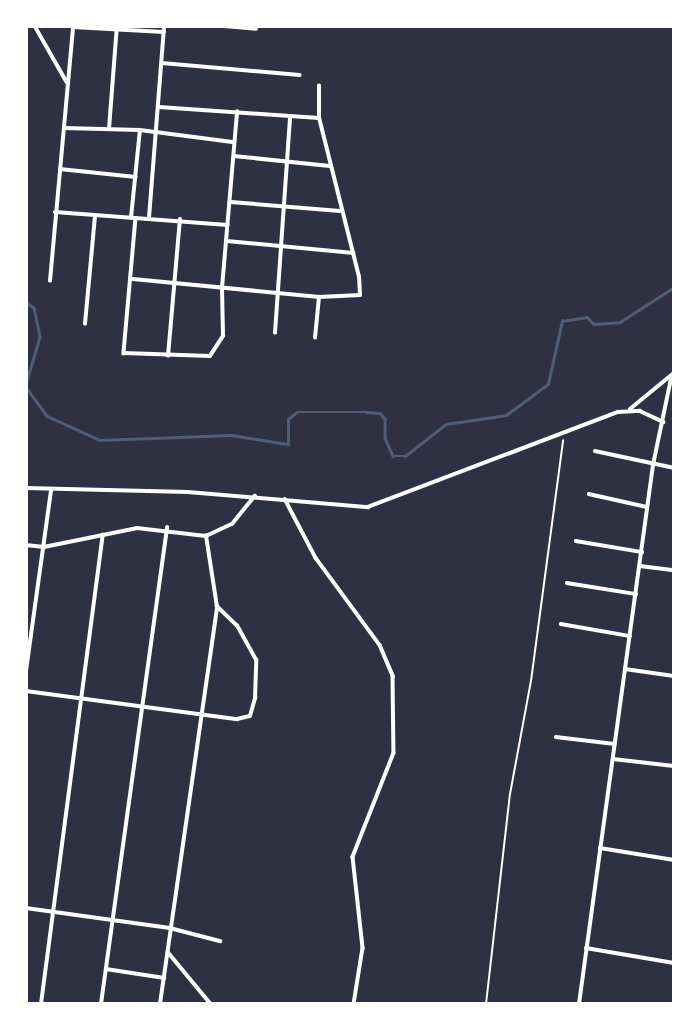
<!DOCTYPE html>
<style>
body{margin:0}
#map{position:relative;width:700px;height:1030px;overflow:hidden;background:#2d3142;font-family:"Asap Condensed",sans-serif}
div>[style]{position:absolute}
[style*='--x']{left:calc(var(--x)*1px);top:calc(var(--y)*1px);width:calc(var(--w)*1px);rotate:calc(var(--a)*1deg)}
.stream>*{height:2.5px;margin:-1.25px;padding:0 1.25px;transform-origin:1.25px;border-radius:1.25px;background:#4f5d75}
.path>*{height:2px;margin:-1px;padding:0 1px;transform-origin:1px;border-radius:1px;background:#fff}
.minor>*{height:3.5px;margin:-1.75px;padding:0 1.75px;transform-origin:1.75px;border-radius:1.75px;background:#fff}
span{translate:-50% -50%;white-space:nowrap;text-align:center;line-height:1.15;-webkit-text-stroke:5px #fff;paint-order:stroke}
.frame{position:absolute;inset:0;border:28px solid #fff;pointer-events:none}
</style>
<div id="map">
<div class="stream">
<div style="--x:26;--y:302;--w:10;--a:37"></div>
<div style="--x:34;--y:308;--w:30;--a:78"></div>
<div style="--x:40;--y:337;--w:50;--a:106.3"></div>
<div style="--x:26;--y:387;--w:36;--a:54"></div>
<div style="--x:47;--y:416;--w:58;--a:24.4"></div>
<div style="--x:100;--y:440;--w:131;--a:-2.2"></div>
<div style="--x:231;--y:435;--w:58;--a:9"></div>
<div style="--x:288;--y:444;--w:25;--a:-90"></div>
<div style="--x:288;--y:419;--w:11;--a:-38"></div>
<div style="--x:297;--y:412;--w:69;--a:0"></div>
<div style="--x:366;--y:412;--w:14;--a:4"></div>
<div style="--x:380;--y:413;--w:8;--a:50"></div>
<div style="--x:385;--y:419;--w:19;--a:90"></div>
<div style="--x:385;--y:438;--w:20;--a:66"></div>
<div style="--x:393;--y:456;--w:12;--a:0"></div>
<div style="--x:405;--y:456;--w:52;--a:-38"></div>
<div style="--x:446;--y:424;--w:61;--a:-8.5"></div>
<div style="--x:506;--y:415;--w:52;--a:-36.4"></div>
<div style="--x:548;--y:384;--w:65;--a:-77.5"></div>
<div style="--x:562;--y:321;--w:25;--a:-9"></div>
<div style="--x:587;--y:317;--w:10;--a:45"></div>
<div style="--x:594;--y:324;--w:26;--a:-4"></div>
<div style="--x:620;--y:322;--w:64;--a:-32.9"></div>
</div>
<div class="path">
<div style="--x:486;--y:1004;--w:211;--a:-83.5"></div>
<div style="--x:510;--y:794;--w:115;--a:-79.5"></div>
<div style="--x:531;--y:681;--w:243;--a:-82.4"></div>
</div>
<div class="minor">
<div style="--x:35;--y:26;--w:64;--a:60.3"></div>
<div style="--x:224;--y:26;--w:32;--a:5"></div>
<div style="--x:73;--y:27;--w:91;--a:3.1"></div>
<div style="--x:162;--y:63;--w:138;--a:5"></div>
<div style="--x:159;--y:107;--w:160;--a:3.9"></div>
<div style="--x:64;--y:128;--w:76;--a:1.5"></div>
<div style="--x:140;--y:130;--w:93;--a:7.4"></div>
<div style="--x:109;--y:129;--w:103;--a:-85.6"></div>
<div style="--x:234;--y:156;--w:96;--a:6"></div>
<div style="--x:60;--y:169;--w:76;--a:6"></div>
<div style="--x:231;--y:202;--w:109;--a:4.7"></div>
<div style="--x:55;--y:212;--w:173;--a:4.3"></div>
<div style="--x:131;--y:218;--w:88;--a:-84.2"></div>
<div style="--x:136;--y:218;--w:136;--a:95.1"></div>
<div style="--x:124;--y:353;--w:86;--a:2"></div>
<div style="--x:210;--y:356;--w:24;--a:-57"></div>
<div style="--x:223;--y:336;--w:48;--a:-91.2"></div>
<div style="--x:222;--y:288;--w:177;--a:-85.1"></div>
<div style="--x:149;--y:218;--w:193;--a:-85.5"></div>
<div style="--x:227;--y:241;--w:127;--a:5.4"></div>
<div style="--x:133;--y:279;--w:187;--a:5.5"></div>
<div style="--x:319;--y:297;--w:41;--a:-2.8"></div>
<div style="--x:360;--y:295;--w:18;--a:-93"></div>
<div style="--x:359;--y:277;--w:164;--a:-104.1"></div>
<div style="--x:319;--y:118;--w:32;--a:-90"></div>
<div style="--x:50;--y:281;--w:256;--a:-84.8"></div>
<div style="--x:85;--y:324;--w:108;--a:-84.7"></div>
<div style="--x:275;--y:333;--w:217;--a:-86"></div>
<div style="--x:315;--y:338;--w:41;--a:-84.4"></div>
<div style="--x:168;--y:356;--w:137;--a:-85"></div>
<div style="--x:630;--y:409;--w:57;--a:-39.3"></div>
<div style="--x:595;--y:451;--w:81;--a:12.1"></div>
<div style="--x:26;--y:488;--w:162;--a:1.4"></div>
<div style="--x:188;--y:492;--w:181;--a:4.8"></div>
<div style="--x:368;--y:507;--w:267;--a:-20.8"></div>
<div style="--x:618;--y:412;--w:22;--a:-3"></div>
<div style="--x:640;--y:411;--w:26;--a:25"></div>
<div style="--x:589;--y:494;--w:59;--a:12.6"></div>
<div style="--x:285;--y:499;--w:67;--a:62.3"></div>
<div style="--x:316;--y:558;--w:108;--a:53.7"></div>
<div style="--x:380;--y:645;--w:34;--a:67"></div>
<div style="--x:393;--y:676;--w:77;--a:89.3"></div>
<div style="--x:394;--y:753;--w:112;--a:111.5"></div>
<div style="--x:353;--y:857;--w:92;--a:83.7"></div>
<div style="--x:363;--y:948;--w:57;--a:99.1"></div>
<div style="--x:576;--y:541;--w:67;--a:9.5"></div>
<div style="--x:26;--y:545;--w:18;--a:6"></div>
<div style="--x:44;--y:547;--w:95;--a:-11.5"></div>
<div style="--x:137;--y:528;--w:69;--a:6.6"></div>
<div style="--x:206;--y:536;--w:29;--a:-25"></div>
<div style="--x:232;--y:524;--w:36;--a:-51"></div>
<div style="--x:640;--y:566;--w:34;--a:7"></div>
<div style="--x:567;--y:583;--w:70;--a:9.1"></div>
<div style="--x:561;--y:624;--w:70;--a:9.9"></div>
<div style="--x:625;--y:669;--w:49;--a:8.1"></div>
<div style="--x:26;--y:671;--w:182;--a:-82.1"></div>
<div style="--x:26;--y:691;--w:213;--a:7.6"></div>
<div style="--x:237;--y:719;--w:13;--a:-13"></div>
<div style="--x:250;--y:716;--w:19;--a:-74"></div>
<div style="--x:255;--y:698;--w:38;--a:-88"></div>
<div style="--x:256;--y:660;--w:39;--a:-119"></div>
<div style="--x:237;--y:626;--w:28;--a:-136"></div>
<div style="--x:556;--y:737;--w:59;--a:6.8"></div>
<div style="--x:613;--y:759;--w:61;--a:6.5"></div>
<div style="--x:600;--y:848;--w:75;--a:9.2"></div>
<div style="--x:26;--y:908;--w:145;--a:7.9"></div>
<div style="--x:170;--y:928;--w:52;--a:14.6"></div>
<div style="--x:586;--y:948;--w:89;--a:9.7"></div>
<div style="--x:168;--y:952;--w:67;--a:50.4"></div>
<div style="--x:106;--y:969;--w:59;--a:8.8"></div>
<div style="--x:41;--y:1004;--w:473;--a:-82.5"></div>
<div style="--x:101;--y:1004;--w:481;--a:-82.1"></div>
<div style="--x:160;--y:1004;--w:401;--a:-81.8"></div>
<div style="--x:217;--y:607;--w:72;--a:-98.8"></div>
<div style="--x:579;--y:1004;--w:544;--a:-82.18"></div>
<div style="--x:653;--y:465;--w:88;--a:-78.2"></div>
</div>
<div class="frame"></div>
</div>
